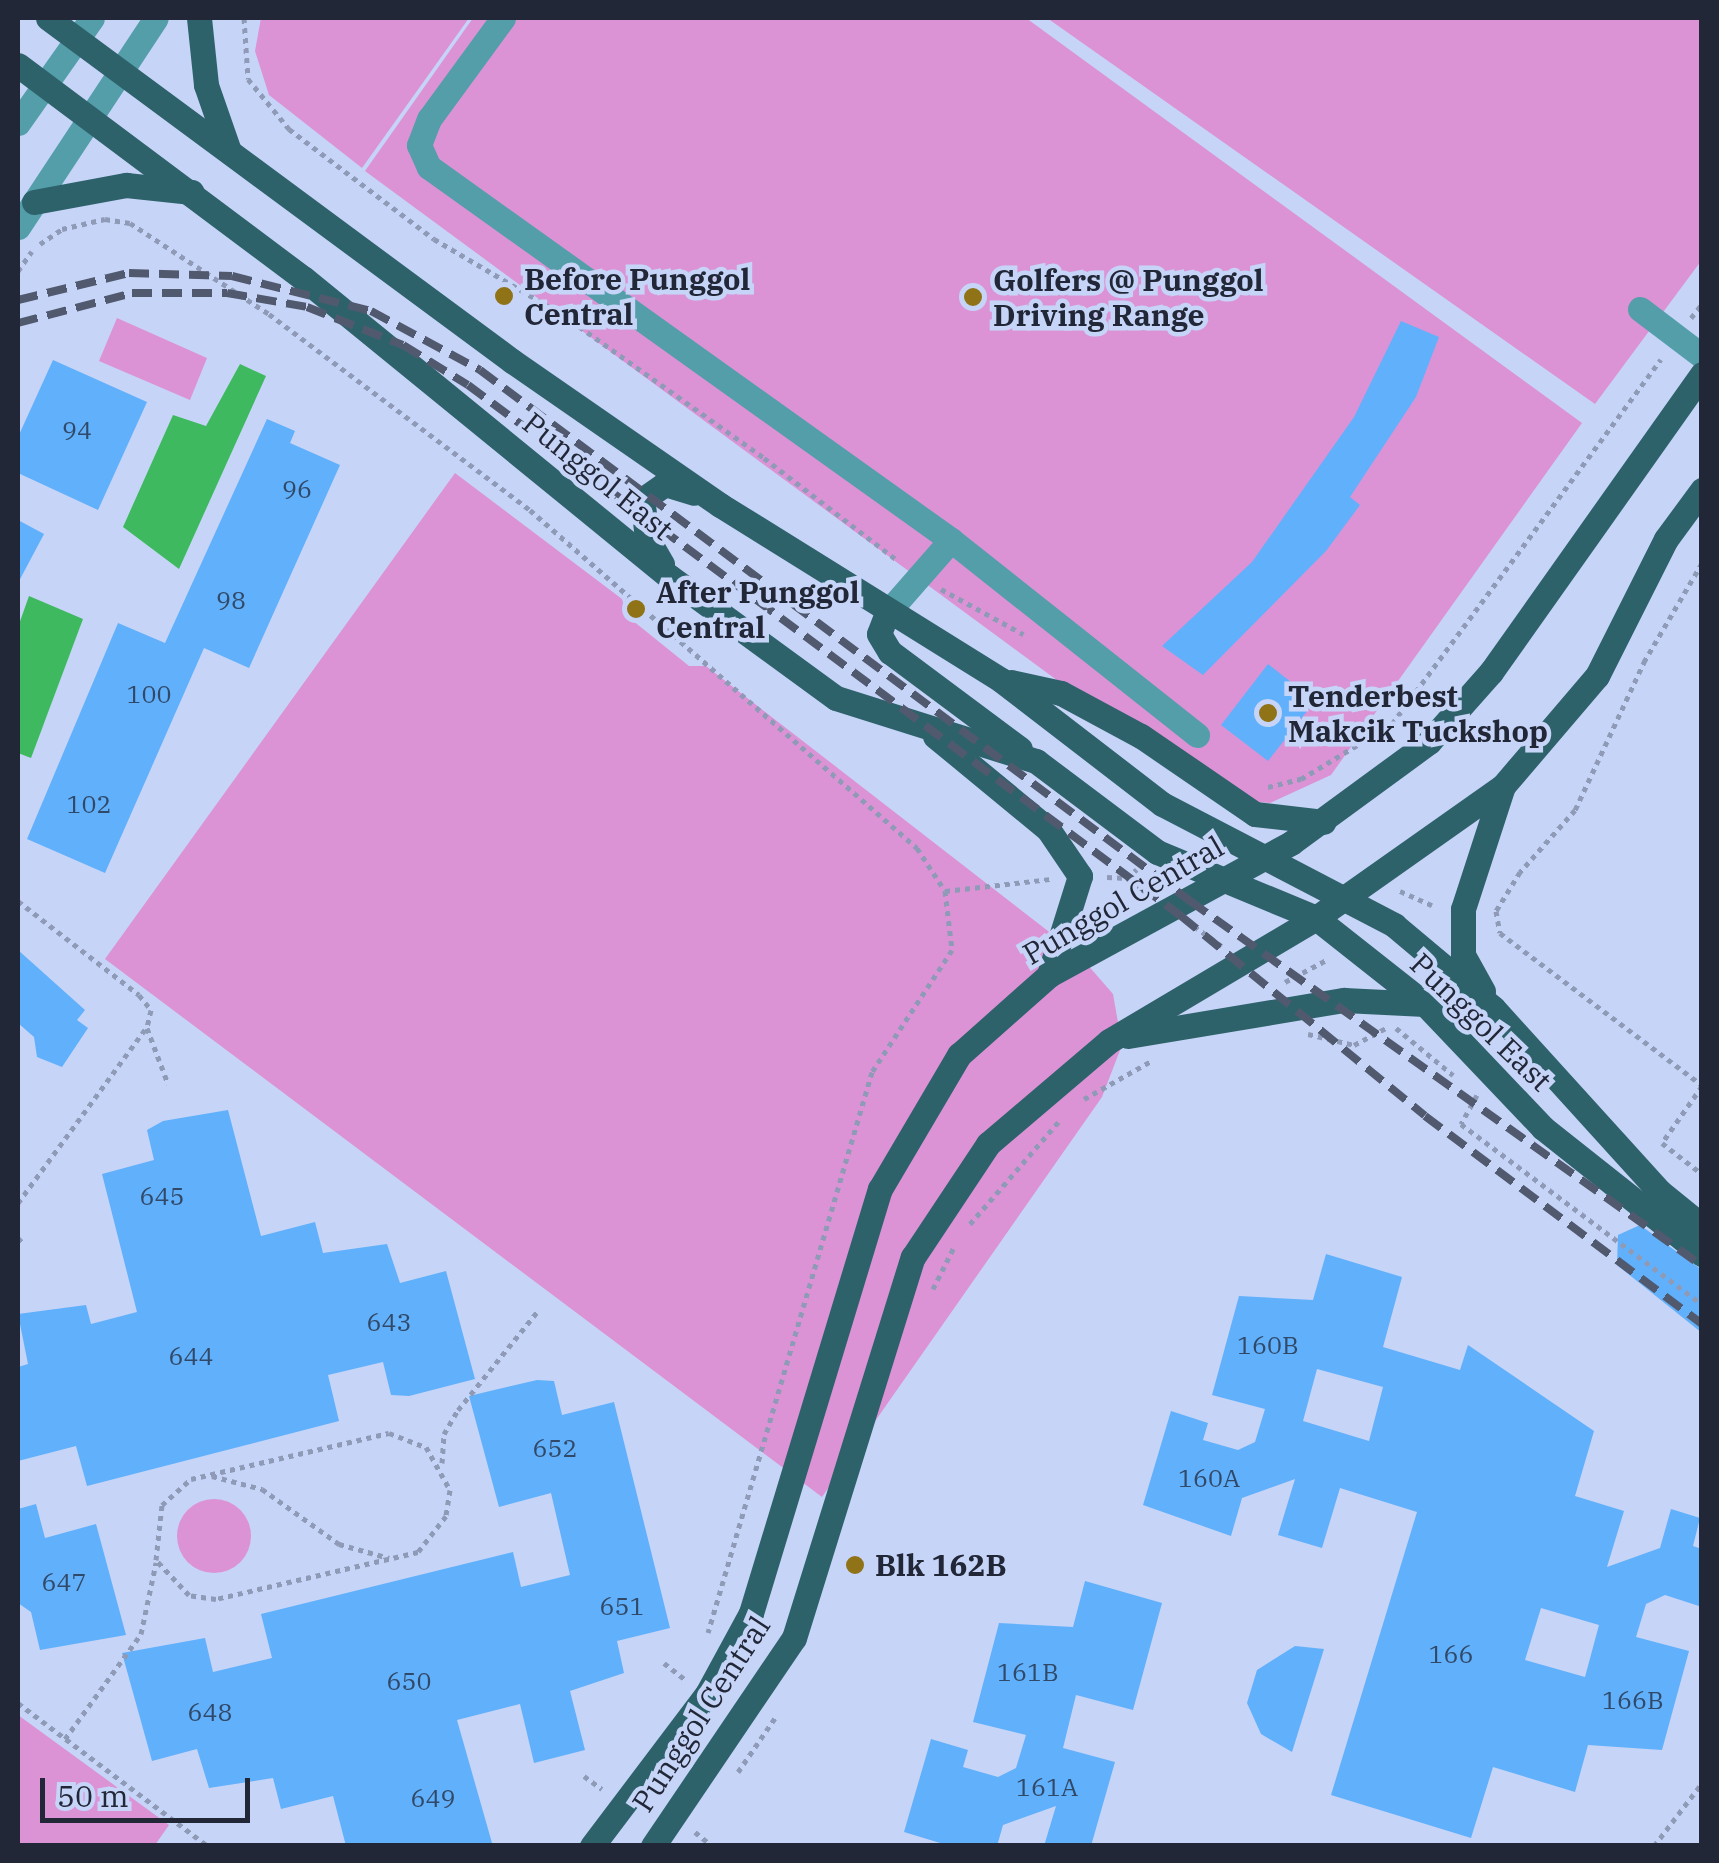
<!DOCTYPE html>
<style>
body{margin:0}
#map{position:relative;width:1719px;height:1863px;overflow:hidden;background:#c6d4f7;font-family:"IBM Plex Serif",serif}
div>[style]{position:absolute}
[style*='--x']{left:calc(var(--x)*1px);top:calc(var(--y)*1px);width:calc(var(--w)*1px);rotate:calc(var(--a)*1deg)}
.green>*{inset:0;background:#db93d6}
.round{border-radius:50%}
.water>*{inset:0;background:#3eb95f}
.building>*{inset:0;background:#61b0fb}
.path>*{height:5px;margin-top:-2.5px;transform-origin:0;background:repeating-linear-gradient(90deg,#8f9ab7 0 5px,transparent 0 10px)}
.minor>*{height:25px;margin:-12.5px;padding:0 12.5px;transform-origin:12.5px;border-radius:12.5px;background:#549eaa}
.major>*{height:25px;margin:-12.5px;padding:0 12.5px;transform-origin:12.5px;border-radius:12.5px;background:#2e626b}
.rail>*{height:8px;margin-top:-4px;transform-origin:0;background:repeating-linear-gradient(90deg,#51596f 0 20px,transparent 0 30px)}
.dots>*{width:28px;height:28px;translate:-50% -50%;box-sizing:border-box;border:5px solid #c6d4f7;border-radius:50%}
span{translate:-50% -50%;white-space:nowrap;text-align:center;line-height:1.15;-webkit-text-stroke:9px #c6d4f7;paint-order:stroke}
.number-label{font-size:25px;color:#314968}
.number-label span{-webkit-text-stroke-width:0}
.poi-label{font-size:30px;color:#212737;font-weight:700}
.left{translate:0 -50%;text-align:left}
.street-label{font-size:30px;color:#212737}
.frame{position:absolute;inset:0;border:20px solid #212737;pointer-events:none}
.scale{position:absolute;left:40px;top:1778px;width:210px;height:45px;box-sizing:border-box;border:5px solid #212737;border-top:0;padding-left:12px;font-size:30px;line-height:35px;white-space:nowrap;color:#212737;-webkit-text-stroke:8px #c6d4f7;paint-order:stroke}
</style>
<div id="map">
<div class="green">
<div style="clip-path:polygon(261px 18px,469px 18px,362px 168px,269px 95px,255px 51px)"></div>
<div style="clip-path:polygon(473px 18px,1026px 18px,1582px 423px,1331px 775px,1270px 803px,1217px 798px,365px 171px)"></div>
<div style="clip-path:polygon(1047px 18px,1701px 18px,1701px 261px,1595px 404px)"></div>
<div style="clip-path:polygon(117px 318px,207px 358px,190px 400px,99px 361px)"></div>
<div style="clip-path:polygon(455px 473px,622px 599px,627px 616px,689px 666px,706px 666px,1079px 955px,1113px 994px,1122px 1045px,1102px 1097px,822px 1497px,105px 959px)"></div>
<div class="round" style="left:177px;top:1499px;width:74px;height:74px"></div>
<div style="clip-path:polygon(18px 1715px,169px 1825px,155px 1845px,18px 1845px)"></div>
</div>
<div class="water">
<div style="clip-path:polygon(240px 364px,266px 376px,179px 569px,123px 527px,173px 415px,206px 426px)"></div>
<div style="clip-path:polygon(29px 596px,83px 619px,31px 758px,18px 753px,18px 627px)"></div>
</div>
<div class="building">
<div style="clip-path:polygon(1401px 321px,1439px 337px,1416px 397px,1350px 497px,1360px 505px,1326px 551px,1203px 675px,1162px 646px,1252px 562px,1354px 417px)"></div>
<div style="clip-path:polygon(53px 360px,147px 402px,98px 510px,18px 473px,18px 437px)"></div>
<div style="clip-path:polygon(267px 419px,295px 431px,290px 443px,340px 465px,249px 668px,204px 648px,105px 873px,27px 839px,118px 623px,165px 643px)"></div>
<div style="clip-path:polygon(18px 520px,44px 534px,18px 583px)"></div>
<div style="clip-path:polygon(1268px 664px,1315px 701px,1268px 761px,1221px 725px)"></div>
<div style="clip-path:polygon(18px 950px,85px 1010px,77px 1020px,88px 1028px,62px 1067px,37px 1057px,34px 1037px,18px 1023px)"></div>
<div style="clip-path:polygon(228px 1110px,261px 1236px,315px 1222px,323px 1253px,387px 1244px,400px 1283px,446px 1271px,475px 1379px,409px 1396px,391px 1395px,383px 1362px,328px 1375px,339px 1421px,87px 1486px,76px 1446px,18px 1461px,18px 1367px,28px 1364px,18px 1314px,86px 1305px,91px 1324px,137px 1312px,102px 1174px,154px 1160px,147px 1130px,163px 1121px)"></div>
<div style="clip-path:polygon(1640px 1225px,1702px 1270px,1702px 1333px,1617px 1265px,1618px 1235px)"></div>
<div style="clip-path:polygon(evenodd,1326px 1254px,1402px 1277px,1383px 1347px,1460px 1370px,1468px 1345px,1594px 1431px,1575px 1496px,1624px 1511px,1607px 1567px,1660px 1548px,1671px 1509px,1700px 1518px,1693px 1546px,1702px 1549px,1702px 1607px,1665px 1595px,1646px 1604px,1636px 1637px,1689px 1651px,1662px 1750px,1588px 1745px,1575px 1792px,1493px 1767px,1471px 1838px,1331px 1795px,1417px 1512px,1340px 1488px,1322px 1548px,1278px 1535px,1295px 1479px,1242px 1498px,1231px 1536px,1143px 1505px,1171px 1411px,1208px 1423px,1203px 1440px,1238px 1450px,1255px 1442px,1265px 1409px,1212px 1395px,1239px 1296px,1313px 1300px,1326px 1254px,1317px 1369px,1383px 1387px,1369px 1441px,1303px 1421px,1317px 1369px,1326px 1254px,1541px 1608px,1599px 1625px,1585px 1677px,1525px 1660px,1541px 1608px)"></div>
<div style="clip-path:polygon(537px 1380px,554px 1381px,562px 1415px,614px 1402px,670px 1628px,617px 1641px,624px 1673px,570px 1691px,585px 1750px,534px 1763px,520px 1704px,457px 1720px,492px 1843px,346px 1846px,333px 1796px,281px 1809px,273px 1778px,209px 1788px,197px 1749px,152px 1761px,122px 1653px,205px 1638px,213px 1672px,272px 1658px,261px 1614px,513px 1552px,521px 1587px,570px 1575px,551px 1493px,499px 1507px,469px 1396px)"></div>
<div style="clip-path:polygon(36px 1504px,45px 1538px,96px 1524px,126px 1635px,40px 1650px,31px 1612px,18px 1603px,18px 1509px)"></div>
<div style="clip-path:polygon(1085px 1581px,1162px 1603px,1133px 1710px,1076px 1695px,1063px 1748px,1115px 1762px,1091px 1846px,1044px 1846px,1056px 1806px,1003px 1825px,997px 1846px,950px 1846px,904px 1832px,931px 1739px,968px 1750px,963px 1767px,998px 1777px,1016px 1768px,1026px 1735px,973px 1722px,999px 1623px,1073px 1627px)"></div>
<div style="clip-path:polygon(1295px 1646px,1324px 1649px,1292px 1752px,1261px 1734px,1247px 1703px,1257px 1670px)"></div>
</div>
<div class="path">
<div style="--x:244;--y:18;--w:61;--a:86.2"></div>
<div style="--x:248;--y:79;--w:65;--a:50.6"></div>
<div style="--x:289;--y:129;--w:182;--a:37.2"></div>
<div style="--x:434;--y:239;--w:150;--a:30.5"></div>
<div style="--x:563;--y:315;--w:247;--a:35.4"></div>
<div style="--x:764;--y:458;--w:169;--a:37.5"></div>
<div style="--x:40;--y:244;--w:27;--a:-34"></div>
<div style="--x:62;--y:229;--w:44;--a:-13.1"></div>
<div style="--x:105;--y:219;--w:25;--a:9"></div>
<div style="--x:130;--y:223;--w:166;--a:33.2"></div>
<div style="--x:269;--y:314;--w:326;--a:36.9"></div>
<div style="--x:530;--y:510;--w:514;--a:41.13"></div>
<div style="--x:917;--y:848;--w:51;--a:56.9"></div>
<div style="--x:945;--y:891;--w:59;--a:83.2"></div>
<div style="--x:952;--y:950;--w:146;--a:123.3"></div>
<div style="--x:872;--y:1072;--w:584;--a:106.3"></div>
<div style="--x:18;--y:271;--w:24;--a:-55"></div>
<div style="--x:1691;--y:318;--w:18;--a:-52"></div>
<div style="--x:1702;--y:563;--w:113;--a:120.4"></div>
<div style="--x:1645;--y:660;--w:166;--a:115"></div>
<div style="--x:1575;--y:810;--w:83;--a:131.6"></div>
<div style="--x:1520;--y:872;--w:46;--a:121.6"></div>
<div style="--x:1496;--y:911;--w:22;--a:80"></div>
<div style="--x:1500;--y:933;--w:253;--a:37"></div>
<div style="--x:941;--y:589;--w:94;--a:28.8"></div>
<div style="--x:1268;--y:787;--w:34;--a:-14"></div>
<div style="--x:1301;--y:779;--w:106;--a:-31.1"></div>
<div style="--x:1392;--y:724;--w:453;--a:-53.6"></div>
<div style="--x:1107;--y:877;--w:20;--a:3"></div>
<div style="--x:1127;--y:878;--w:13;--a:-42"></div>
<div style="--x:1127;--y:878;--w:26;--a:37"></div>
<div style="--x:945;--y:891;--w:107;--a:-6.5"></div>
<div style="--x:1400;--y:891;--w:35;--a:24"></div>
<div style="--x:18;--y:901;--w:153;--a:37.8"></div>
<div style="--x:139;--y:995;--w:19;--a:51"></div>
<div style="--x:151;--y:1010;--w:18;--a:103"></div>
<div style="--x:147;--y:1028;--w:60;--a:69.4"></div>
<div style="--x:1194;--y:926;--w:34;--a:36"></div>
<div style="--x:1285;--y:982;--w:49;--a:-28.1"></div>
<div style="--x:1396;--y:1028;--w:74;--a:39.5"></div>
<div style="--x:1308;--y:1034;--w:47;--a:13.4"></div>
<div style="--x:1354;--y:1045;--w:36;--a:-28"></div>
<div style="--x:1702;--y:1086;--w:70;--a:125.1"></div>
<div style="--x:1662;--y:1143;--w:51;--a:37.8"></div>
<div style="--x:1477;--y:1095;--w:33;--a:119"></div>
<div style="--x:1461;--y:1124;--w:301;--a:36.8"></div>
<div style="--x:1084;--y:1099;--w:79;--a:-29.5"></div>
<div style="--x:18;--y:1203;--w:217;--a:-53.8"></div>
<div style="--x:970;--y:1224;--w:139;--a:-49.1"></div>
<div style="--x:18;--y:1238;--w:7;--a:45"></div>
<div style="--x:933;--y:1289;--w:49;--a:-63.4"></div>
<div style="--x:389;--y:1433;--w:40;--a:21"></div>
<div style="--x:426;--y:1447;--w:49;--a:60.8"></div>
<div style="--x:450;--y:1490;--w:26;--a:99"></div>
<div style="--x:446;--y:1516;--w:46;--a:127.9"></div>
<div style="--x:418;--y:1552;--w:207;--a:166.9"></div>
<div style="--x:216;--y:1599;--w:27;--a:-172"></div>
<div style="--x:189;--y:1595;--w:48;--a:-133.3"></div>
<div style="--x:156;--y:1560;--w:55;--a:-83.8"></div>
<div style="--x:162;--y:1505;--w:39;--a:-42"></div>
<div style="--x:191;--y:1479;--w:203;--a:-13.1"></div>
<div style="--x:442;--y:1463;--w:29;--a:-86"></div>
<div style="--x:444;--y:1434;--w:28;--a:-60"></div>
<div style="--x:458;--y:1410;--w:127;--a:-51.1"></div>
<div style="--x:212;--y:1476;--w:52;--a:14.6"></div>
<div style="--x:262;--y:1489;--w:95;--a:35.5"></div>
<div style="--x:339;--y:1544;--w:52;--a:15.6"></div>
<div style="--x:664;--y:1663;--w:28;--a:38"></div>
<div style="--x:18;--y:1703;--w:238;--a:37"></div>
<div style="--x:65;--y:1739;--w:130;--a:-54.1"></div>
<div style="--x:141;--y:1634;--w:73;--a:-78.1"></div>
<div style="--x:738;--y:1772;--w:69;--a:-55.6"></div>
<div style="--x:584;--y:1776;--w:22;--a:36"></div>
<div style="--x:695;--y:1832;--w:22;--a:39"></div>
<div style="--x:1654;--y:1846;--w:79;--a:-52.7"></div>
</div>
<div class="minor">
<div style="--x:503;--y:18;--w:125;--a:126.2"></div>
<div style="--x:429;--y:119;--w:28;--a:111"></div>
<div style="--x:419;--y:145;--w:24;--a:66"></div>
<div style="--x:429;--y:167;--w:642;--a:35.55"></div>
<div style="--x:951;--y:540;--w:314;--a:38.4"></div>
<div style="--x:18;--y:123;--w:128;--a:-54.8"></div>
<div style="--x:18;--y:227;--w:250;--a:-56.6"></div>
<div style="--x:1640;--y:309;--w:78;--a:37.2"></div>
<div style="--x:887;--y:613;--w:97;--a:-48.8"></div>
</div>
<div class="major">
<div style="--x:48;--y:18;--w:577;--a:36.47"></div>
<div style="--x:512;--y:361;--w:253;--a:34.7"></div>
<div style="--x:720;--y:505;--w:331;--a:31.9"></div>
<div style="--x:1001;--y:680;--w:203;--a:37.6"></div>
<div style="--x:1162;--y:804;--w:262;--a:27.5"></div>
<div style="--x:1394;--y:925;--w:129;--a:40"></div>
<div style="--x:1493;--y:1008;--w:248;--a:47.8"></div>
<div style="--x:1660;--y:1192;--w:54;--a:39"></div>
<div style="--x:199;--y:18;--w:67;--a:84"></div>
<div style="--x:206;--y:85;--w:67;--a:70.8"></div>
<div style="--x:18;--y:65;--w:356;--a:36.8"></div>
<div style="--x:303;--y:278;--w:473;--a:39.2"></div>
<div style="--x:670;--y:577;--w:205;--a:36.1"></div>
<div style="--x:836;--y:698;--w:210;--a:17.5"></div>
<div style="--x:1036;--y:761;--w:151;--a:36.9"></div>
<div style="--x:1157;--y:852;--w:172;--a:22.5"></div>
<div style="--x:1316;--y:918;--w:139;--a:38.3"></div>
<div style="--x:1425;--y:1004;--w:171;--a:46.4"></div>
<div style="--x:1543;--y:1128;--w:203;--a:38.4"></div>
<div style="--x:34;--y:202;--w:94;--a:-10.5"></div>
<div style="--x:126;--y:185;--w:66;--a:6.1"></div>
<div style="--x:662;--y:564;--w:30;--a:-120"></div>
<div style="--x:647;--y:538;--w:38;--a:-97"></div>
<div style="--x:642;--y:500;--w:28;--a:-35"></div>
<div style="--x:665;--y:484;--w:30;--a:17"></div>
<div style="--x:887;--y:613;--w:22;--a:111"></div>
<div style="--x:879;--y:634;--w:21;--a:59"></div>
<div style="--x:890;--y:652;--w:162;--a:36.7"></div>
<div style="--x:1011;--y:682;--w:51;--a:12.4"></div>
<div style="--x:1061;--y:693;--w:91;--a:28.3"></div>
<div style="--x:1141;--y:736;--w:138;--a:34.4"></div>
<div style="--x:1255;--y:814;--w:69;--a:6.6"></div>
<div style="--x:935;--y:736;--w:146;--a:39.5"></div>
<div style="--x:1048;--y:829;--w:57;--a:55.8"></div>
<div style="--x:1080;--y:876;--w:104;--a:107.4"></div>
<div style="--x:1483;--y:991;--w:41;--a:-119.1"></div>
<div style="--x:1463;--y:955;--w:46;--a:-90"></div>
<div style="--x:1463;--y:909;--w:129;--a:-72"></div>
<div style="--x:1128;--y:1036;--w:219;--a:-9.5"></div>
<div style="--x:1344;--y:1000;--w:81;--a:2.8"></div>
<div style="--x:592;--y:1846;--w:191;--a:-52.9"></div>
<div style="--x:707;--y:1694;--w:92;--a:-61.5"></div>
<div style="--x:751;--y:1613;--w:443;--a:-73.1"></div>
<div style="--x:880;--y:1189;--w:156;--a:-59.5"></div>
<div style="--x:959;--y:1055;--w:120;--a:-41.6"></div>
<div style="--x:1049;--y:975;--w:276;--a:-28.6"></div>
<div style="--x:1291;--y:843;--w:171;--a:-36.2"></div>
<div style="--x:1429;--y:742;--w:94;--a:-48.5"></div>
<div style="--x:1491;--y:672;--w:365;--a:-54.7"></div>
<div style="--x:653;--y:1846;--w:251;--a:-55.9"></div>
<div style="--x:794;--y:1638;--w:399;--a:-72.7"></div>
<div style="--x:913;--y:1257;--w:136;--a:-56.4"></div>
<div style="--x:988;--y:1144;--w:159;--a:-40.4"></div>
<div style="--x:1109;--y:1041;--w:241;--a:-30.7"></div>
<div style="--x:1316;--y:918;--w:229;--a:-35.2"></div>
<div style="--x:1503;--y:786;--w:145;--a:-49.5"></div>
<div style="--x:1597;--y:676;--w:153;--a:-63.3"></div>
<div style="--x:1666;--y:539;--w:61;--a:-53.7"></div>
</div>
<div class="rail">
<div style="--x:18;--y:300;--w:114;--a:-13.7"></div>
<div style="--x:129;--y:273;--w:103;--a:1.7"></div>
<div style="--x:232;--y:276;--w:143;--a:14.1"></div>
<div style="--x:371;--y:311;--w:124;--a:28.4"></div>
<div style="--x:480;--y:370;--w:887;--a:36.79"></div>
<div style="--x:1190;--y:901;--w:629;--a:35.48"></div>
<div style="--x:18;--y:323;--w:118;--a:-14.7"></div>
<div style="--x:132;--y:293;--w:95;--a:0"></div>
<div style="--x:227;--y:293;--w:81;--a:9.9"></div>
<div style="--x:307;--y:307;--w:103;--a:21.6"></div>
<div style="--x:403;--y:345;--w:76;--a:31.6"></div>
<div style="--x:468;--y:385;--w:889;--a:36.68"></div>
<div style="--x:1181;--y:916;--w:315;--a:39.3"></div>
<div style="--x:1425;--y:1116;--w:346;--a:36.9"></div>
</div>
<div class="dots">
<div style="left:504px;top:296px;background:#907217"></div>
<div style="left:973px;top:297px;background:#907217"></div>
<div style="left:636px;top:609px;background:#907217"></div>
<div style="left:1268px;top:713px;background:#907217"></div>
<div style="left:855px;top:1565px;background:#907217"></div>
</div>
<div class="number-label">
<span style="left:77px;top:430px">94</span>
<span style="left:297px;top:489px">96</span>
<span style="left:231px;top:600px">98</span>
<span style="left:149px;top:694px">100</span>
<span style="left:89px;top:804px">102</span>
<span style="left:162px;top:1196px">645</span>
<span style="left:389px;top:1322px">643</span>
<span style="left:1268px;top:1345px">160B</span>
<span style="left:191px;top:1356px">644</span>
<span style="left:555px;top:1448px">652</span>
<span style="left:1209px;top:1478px">160A</span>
<span style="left:64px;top:1582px">647</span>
<span style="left:622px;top:1606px">651</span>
<span style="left:1451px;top:1654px">166</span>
<span style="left:1028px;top:1672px">161B</span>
<span style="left:409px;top:1681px">650</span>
<span style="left:1633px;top:1700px">166B</span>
<span style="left:210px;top:1712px">648</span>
<span style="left:1047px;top:1787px">161A</span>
<span style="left:433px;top:1798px">649</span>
</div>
<div class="poi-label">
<span class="left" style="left:524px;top:296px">Before Punggol<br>Central</span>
<span class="left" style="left:993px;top:297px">Golfers @ Punggol<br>Driving Range</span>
<span class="left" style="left:656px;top:609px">After Punggol<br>Central</span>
<span class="left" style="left:1288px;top:713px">Tenderbest<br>Makcik Tuckshop</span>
<span class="left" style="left:875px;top:1565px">Blk 162B</span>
</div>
<div class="street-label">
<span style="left:598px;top:476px;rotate:39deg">Punggol East</span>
<span style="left:1123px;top:900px;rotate:-30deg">Punggol Central</span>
<span style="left:1481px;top:1022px;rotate:44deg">Punggol East</span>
<span style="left:701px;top:1714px;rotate:-57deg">Punggol Central</span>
</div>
<div class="frame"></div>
<div class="scale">50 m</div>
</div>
